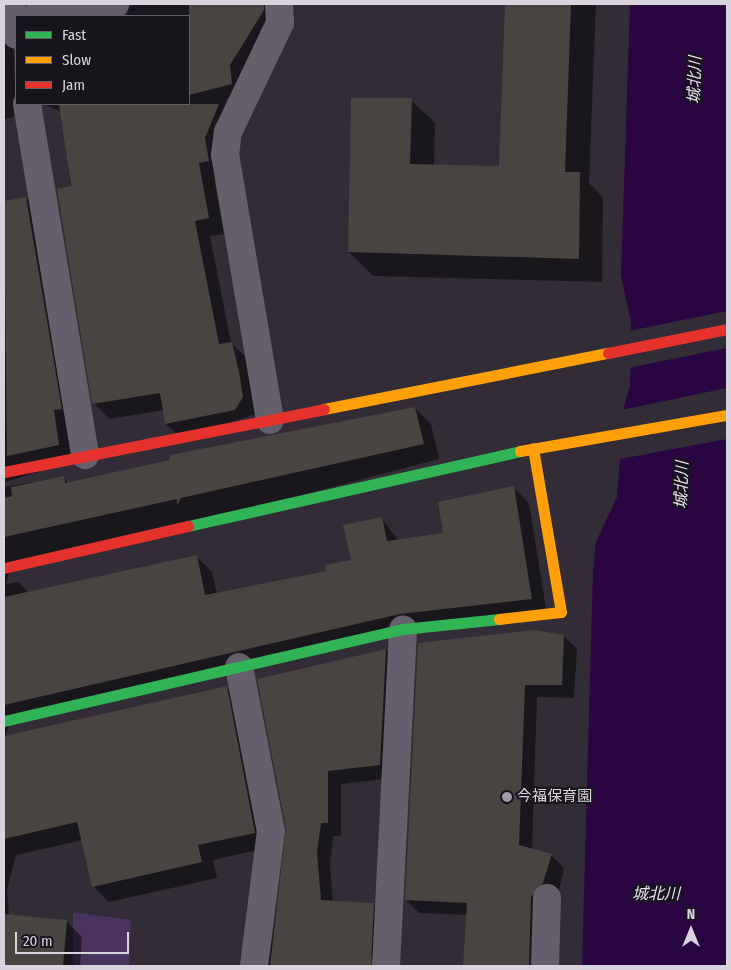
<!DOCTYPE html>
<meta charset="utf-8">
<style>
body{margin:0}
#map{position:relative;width:731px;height:970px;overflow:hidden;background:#312c36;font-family:"Fira Sans Condensed","Noto Sans JP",sans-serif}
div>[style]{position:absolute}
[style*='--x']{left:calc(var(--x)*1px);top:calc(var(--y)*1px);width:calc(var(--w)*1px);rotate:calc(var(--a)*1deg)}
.green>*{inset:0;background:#49345e}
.water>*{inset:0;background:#290541}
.pier>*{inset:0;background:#312c36}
.shadow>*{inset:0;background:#0007}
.building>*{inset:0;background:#474441}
.street>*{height:28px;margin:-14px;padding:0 14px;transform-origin:14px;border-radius:14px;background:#645f6a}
.fast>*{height:11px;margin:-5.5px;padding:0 5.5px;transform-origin:5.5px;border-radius:5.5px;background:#30b455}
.slow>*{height:11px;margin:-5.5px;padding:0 5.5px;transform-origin:5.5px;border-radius:5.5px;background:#ff9f0a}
.jam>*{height:11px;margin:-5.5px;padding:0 5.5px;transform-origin:5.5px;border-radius:5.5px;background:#e5322d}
.dots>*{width:14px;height:14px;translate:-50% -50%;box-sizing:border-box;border:2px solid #17141b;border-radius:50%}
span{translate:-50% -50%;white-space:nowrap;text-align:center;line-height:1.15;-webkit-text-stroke:4px #17141b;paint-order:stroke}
.poi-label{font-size:15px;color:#d8d3dd}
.left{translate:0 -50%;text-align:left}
.water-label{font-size:16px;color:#e8dff3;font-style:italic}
.frame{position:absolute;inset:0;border:5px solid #d8d3dd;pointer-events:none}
.legend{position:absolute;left:15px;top:15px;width:175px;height:90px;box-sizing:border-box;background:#17141b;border:1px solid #646069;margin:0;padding:6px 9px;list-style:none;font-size:15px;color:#d8d3dd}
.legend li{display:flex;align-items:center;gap:10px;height:25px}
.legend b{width:25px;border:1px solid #646069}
.north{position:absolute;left:666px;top:905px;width:50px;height:50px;-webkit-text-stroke:4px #17141b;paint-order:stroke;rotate:0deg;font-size:14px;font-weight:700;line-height:20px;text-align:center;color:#d8d3dd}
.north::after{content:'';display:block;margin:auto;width:18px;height:22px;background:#d8d3dd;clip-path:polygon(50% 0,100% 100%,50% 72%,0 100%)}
.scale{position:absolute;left:15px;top:932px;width:114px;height:22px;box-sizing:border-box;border:2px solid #d8d3dd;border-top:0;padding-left:6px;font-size:15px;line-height:18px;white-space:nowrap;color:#d8d3dd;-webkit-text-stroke:4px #17141b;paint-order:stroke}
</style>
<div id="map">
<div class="green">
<div style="clip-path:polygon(73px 912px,131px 920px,129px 966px,73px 966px)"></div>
</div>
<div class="water">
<div style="clip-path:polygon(630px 4px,727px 4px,727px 966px,582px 966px,593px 571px,596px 542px,617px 497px,624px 406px,630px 386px,631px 323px,621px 275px)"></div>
</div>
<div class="pier">
<div style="clip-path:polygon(727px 311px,727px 348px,628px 368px,629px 331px)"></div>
<div style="clip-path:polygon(727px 388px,727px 439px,615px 460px,621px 410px)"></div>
</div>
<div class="shadow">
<div style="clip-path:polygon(4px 4px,25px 4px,12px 14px,16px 104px,41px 104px,28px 114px,4px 119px)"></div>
<div style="clip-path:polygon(131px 4px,268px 4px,273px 35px,247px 96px,226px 99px,232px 126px,224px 177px,214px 178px,224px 234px,210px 236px,231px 343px,248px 359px,258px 413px,182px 439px,166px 424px,164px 410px,109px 419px,94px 403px,62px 112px,42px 104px,189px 104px,189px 16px,126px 16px)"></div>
<div style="clip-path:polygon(506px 4px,596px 4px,589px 183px,603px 197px,602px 282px,373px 276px,349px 252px,411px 100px,435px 123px,434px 166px,500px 167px)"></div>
<div style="clip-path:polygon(26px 198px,42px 214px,74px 461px,5px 482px,4px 487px,63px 477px,69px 484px,415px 408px,431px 424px,439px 459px,9px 572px,6px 584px,18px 582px,29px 593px,196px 556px,212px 572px,217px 594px,327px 572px,352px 561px,382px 519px,399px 541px,445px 534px,514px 488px,529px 503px,547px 615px,416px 629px,9px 725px,5px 738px,226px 687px,242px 703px,270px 847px,213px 860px,217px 878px,109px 902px,93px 886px,83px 840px,16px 855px,7px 890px,9px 915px,66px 921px,82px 937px,80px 966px,4px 966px,4px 202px)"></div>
<div style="clip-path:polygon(564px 636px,577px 649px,574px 698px,537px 697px,532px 850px,551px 855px,564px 868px,543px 966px,464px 966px,467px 915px,419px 913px,406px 900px,419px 644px)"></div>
<div style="clip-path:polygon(386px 650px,399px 663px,393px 778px,341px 784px,341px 836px,333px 836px,330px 866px,333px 902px,373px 904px,386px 918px,384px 959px,331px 956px,331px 966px,268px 966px,288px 833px,259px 680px)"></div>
</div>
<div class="building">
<div style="clip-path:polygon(189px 4px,264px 4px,264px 10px,230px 65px,232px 84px,189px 95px)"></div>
<div style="clip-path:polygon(505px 4px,571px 4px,565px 172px,580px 172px,579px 259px,348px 252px,351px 98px,412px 98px,410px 164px,499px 166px)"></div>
<div style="clip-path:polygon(59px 104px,219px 104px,205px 138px,209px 161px,199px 163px,209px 218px,195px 221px,219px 344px,232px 342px,239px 372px,243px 397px,235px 410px,165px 424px,160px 393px,92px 404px,57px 189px,71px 186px)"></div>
<div style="clip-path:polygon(26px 197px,62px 409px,54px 410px,59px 445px,7px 456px,4px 201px)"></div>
<div style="clip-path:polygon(415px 407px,424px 444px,181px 498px,177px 505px,177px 499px,4px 537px,4px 498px,12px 496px,11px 487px,64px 476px,65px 483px,170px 460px,170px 455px)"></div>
<div style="clip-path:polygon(514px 486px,532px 599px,400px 614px,4px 705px,4px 597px,197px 555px,205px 595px,326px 571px,325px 565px,351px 560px,343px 525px,382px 517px,387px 541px,443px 533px,438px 502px)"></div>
<div style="clip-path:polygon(535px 630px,564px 635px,562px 685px,525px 685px,519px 845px,552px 854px,543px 883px,531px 897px,529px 966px,463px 966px,467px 903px,405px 900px,418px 643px)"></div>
<div style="clip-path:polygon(386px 649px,380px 765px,328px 771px,328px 823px,321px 823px,317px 852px,321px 900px,374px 903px,371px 966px,270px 966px,286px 828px,257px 679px)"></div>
<div style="clip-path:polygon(227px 686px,255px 833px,198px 845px,202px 862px,92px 887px,77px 822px,4px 839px,4px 736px)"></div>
<div style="clip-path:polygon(4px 914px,67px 920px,63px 966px,4px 966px)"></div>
</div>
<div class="street">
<div style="--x:11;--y:4;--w:31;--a:81"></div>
<div style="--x:36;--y:16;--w:80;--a:-8.6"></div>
<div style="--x:27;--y:104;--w:356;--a:80.6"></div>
<div style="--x:270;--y:420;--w:269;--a:-99.6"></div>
<div style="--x:225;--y:155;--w:23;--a:-83"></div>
<div style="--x:228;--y:132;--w:121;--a:-64.5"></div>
<div style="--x:280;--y:23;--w:19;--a:-93"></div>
<div style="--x:239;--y:667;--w:167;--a:79"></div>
<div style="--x:271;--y:831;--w:136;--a:97.2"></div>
<div style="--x:386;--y:966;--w:337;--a:-87.1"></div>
<div style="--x:545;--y:966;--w:68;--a:-88.3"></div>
</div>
<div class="fast">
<div style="--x:188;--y:526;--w:340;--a:-12.7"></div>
<div style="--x:4;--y:721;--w:409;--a:-13"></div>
<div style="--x:403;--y:629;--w:97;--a:-5.9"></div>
</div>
<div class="slow">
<div style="--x:324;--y:409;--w:289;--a:-11.2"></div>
<div style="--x:520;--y:451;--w:210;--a:-9.9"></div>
<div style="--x:499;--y:619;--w:62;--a:-6.4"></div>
<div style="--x:561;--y:612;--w:166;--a:-99.7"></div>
</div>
<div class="jam">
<div style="--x:608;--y:353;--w:121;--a:-11.4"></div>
<div style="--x:4;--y:472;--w:326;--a:-11.1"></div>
<div style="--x:4;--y:568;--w:189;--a:-12.9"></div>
</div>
<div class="dots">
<div style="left:507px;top:797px;background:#9e99a3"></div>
</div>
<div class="poi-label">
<span class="left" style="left:517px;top:797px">今福保育園</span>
</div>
<div class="water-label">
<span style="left:695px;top:80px;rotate:-88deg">城北川</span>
<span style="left:682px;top:485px;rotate:-88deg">城北川</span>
<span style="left:656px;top:894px">城北川</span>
</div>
<div class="frame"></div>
<ul class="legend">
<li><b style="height:6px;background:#30b455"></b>Fast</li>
<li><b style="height:6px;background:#ff9f0a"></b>Slow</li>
<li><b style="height:6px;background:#e5322d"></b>Jam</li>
</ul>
<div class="north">N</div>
<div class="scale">20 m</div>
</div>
